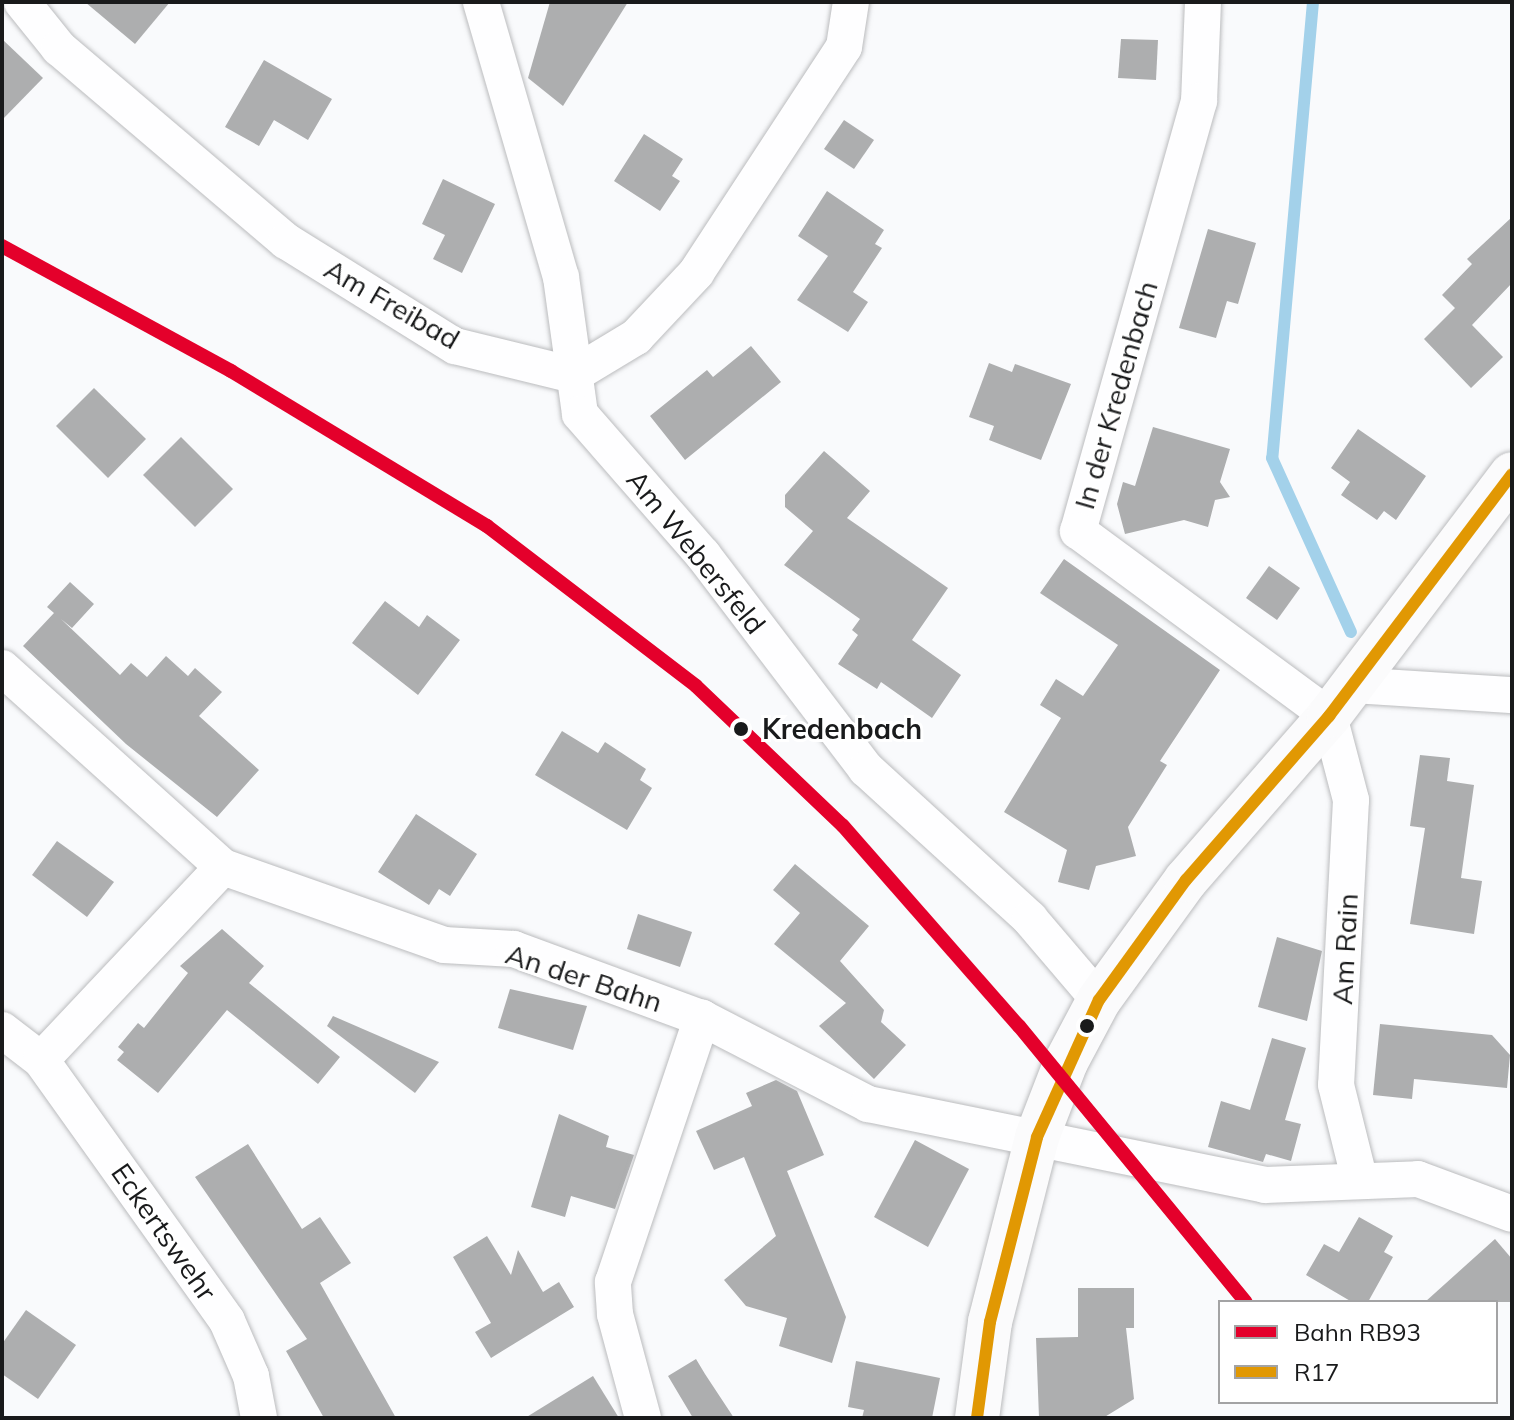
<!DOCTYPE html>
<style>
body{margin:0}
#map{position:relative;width:1514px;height:1420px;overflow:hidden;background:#f9fafc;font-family:Mulish,sans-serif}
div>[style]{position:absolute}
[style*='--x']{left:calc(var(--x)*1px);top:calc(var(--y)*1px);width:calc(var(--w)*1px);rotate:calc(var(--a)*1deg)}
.stream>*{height:12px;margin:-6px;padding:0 6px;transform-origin:6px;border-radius:6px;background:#a3d1ea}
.building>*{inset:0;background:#adaeaf}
.roads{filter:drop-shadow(0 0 2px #bbbcbe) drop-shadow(0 0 2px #bbbcbe)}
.minor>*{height:36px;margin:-18px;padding:0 18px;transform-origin:18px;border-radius:18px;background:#fefeff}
.secondary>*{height:44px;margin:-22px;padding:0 22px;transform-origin:22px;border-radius:22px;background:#fbfbfc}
.bus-1>*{height:12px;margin:-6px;padding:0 6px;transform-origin:6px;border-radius:6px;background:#e19803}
.rail-1>*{height:14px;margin:-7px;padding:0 7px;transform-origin:7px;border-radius:7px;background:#e4002b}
.dots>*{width:22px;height:22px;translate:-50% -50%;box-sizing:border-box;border:4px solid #fff;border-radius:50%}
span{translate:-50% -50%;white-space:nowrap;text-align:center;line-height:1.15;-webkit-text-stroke:6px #fff;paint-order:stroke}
.street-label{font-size:28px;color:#191a1b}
.stop-label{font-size:28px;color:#191a1b;font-weight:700}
.left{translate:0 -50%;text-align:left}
.frame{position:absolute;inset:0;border:4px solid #191a1b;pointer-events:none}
.legend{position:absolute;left:1218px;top:1300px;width:280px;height:104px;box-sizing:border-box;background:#fff;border:2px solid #a3a3a4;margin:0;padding:10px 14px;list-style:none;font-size:24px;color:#191a1b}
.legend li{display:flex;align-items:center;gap:16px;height:40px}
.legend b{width:40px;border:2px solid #a3a3a4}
</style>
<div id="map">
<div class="stream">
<div style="--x:1313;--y:2;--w:458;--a:95.1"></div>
<div style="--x:1272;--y:458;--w:191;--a:65.6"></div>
</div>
<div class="building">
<div style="clip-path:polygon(85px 2px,170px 2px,135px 44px)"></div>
<div style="clip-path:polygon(550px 2px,628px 2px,563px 106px,528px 78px)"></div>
<div style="clip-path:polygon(2px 39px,43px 78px,2px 120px)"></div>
<div style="clip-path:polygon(1121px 39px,1158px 40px,1156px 80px,1118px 78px)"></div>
<div style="clip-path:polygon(264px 60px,332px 99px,308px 140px,274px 120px,259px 146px,225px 127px)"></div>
<div style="clip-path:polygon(844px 120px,874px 140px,854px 169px,824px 149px)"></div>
<div style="clip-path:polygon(644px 134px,683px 159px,672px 176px,680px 181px,660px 211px,614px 181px)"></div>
<div style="clip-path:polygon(443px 179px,495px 204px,462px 273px,433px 259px,445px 235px,422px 224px)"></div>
<div style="clip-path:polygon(827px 191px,884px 230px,875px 244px,882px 248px,853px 292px,868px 302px,848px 332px,797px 300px,828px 256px,798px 236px)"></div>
<div style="clip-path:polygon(1512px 217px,1512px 283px,1472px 325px,1503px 357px,1471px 388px,1424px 339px,1455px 308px,1442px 295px,1472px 264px,1467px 259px)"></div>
<div style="clip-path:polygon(1208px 229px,1256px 243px,1238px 304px,1227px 301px,1216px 338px,1179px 328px)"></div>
<div style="clip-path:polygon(751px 346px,781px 382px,685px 460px,650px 416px,707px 370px,713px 377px)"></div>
<div style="clip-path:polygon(989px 363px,1012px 372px,1015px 364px,1071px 384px,1041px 460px,989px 440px,994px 426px,969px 417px)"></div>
<div style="clip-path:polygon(94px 388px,146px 439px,108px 478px,56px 426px)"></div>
<div style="clip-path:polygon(1153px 427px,1230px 449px,1220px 482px,1230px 497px,1215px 500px,1208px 527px,1184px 520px,1125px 534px,1117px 504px,1123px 482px,1135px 486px)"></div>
<div style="clip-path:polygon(1358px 429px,1426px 476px,1396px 520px,1384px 511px,1377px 520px,1341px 495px,1350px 482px,1331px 468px)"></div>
<div style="clip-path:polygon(181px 437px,233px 489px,195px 527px,143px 475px)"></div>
<div style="clip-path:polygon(824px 451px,870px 491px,847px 518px,948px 588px,912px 640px,961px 675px,932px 718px,881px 682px,877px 689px,838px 664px,858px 635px,852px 630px,860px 619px,784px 565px,813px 531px,785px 507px,785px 495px)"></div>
<div style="clip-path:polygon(1064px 559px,1220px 670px,1160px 761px,1167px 765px,1128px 827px,1136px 856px,1096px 866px,1089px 890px,1058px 882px,1067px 850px,1004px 812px,1061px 718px,1040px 705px,1056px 679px,1083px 696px,1118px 645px,1040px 593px)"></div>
<div style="clip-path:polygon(1269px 566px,1300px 588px,1277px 620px,1246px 598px)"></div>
<div style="clip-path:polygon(70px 582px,94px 604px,72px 628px,61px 619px,120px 675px,131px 663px,147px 677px,166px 656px,188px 676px,195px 668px,222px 692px,199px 716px,259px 770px,217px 817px,126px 744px,23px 646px,54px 613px,47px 607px)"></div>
<div style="clip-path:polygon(385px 601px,419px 627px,427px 615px,460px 640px,418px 695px,352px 643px)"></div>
<div style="clip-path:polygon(562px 731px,598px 753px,605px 742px,646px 769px,640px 780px,652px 788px,627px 830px,535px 775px)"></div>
<div style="clip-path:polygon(1420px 755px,1450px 758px,1447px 781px,1474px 785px,1461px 878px,1482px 881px,1474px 934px,1410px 924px,1425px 828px,1410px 826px)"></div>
<div style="clip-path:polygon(416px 814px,477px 854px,450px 896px,439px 889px,429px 905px,378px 872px)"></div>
<div style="clip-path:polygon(57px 841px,114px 882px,87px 917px,32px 875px)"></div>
<div style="clip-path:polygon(795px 864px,869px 926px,840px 961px,884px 1010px,881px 1022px,906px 1045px,874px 1079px,819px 1026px,846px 1003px,774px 944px,800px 913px,773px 890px)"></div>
<div style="clip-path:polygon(638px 914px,692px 932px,680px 967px,627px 949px)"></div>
<div style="clip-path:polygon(222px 929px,264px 966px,249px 983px,340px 1057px,318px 1084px,227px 1010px,158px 1093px,117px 1060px,124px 1052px,118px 1047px,138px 1023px,144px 1028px,188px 973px,180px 966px)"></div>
<div style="clip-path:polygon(1277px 937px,1322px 951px,1307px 1021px,1258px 1007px)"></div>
<div style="clip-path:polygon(510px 989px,587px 1006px,573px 1050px,498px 1028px)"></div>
<div style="clip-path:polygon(333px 1016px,439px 1062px,415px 1093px,327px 1026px)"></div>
<div style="clip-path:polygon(1380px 1024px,1492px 1035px,1510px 1055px,1507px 1088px,1414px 1079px,1412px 1099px,1373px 1095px)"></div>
<div style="clip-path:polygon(1272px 1038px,1306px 1048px,1285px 1120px,1301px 1124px,1291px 1161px,1266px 1154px,1263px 1162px,1208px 1147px,1221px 1101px,1250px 1110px)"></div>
<div style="clip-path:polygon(776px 1080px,797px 1091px,824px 1155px,787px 1171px,846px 1317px,832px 1363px,779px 1346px,787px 1318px,746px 1306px,724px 1280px,776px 1236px,744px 1157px,714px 1170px,696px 1131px,752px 1106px,746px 1093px)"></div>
<div style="clip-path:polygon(559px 1114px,609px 1136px,606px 1147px,634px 1155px,615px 1209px,571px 1196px,565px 1217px,531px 1207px)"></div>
<div style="clip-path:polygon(915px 1140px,969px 1169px,928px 1247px,874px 1217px)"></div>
<div style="clip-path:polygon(248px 1144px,302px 1229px,320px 1217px,351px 1263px,320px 1283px,396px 1418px,324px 1418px,286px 1351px,307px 1339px,195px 1177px)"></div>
<div style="clip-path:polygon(1359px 1217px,1393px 1236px,1384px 1252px,1393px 1257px,1368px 1302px,1352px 1302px,1306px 1275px,1324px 1244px,1339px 1252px)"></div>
<div style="clip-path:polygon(487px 1236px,511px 1275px,518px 1250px,543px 1292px,559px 1282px,574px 1307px,491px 1358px,475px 1332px,491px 1323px,453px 1257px)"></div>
<div style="clip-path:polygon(1495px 1239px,1512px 1259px,1512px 1302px,1425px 1302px)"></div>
<div style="clip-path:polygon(1078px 1288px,1134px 1288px,1134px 1328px,1126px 1328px,1134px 1399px,1103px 1418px,1039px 1418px,1036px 1338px,1078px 1337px)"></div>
<div style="clip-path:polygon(26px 1310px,76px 1345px,38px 1399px,2px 1374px,2px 1344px)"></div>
<div style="clip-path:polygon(696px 1359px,705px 1374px,734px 1418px,693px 1418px,668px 1376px)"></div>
<div style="clip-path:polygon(856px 1361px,940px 1378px,932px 1418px,862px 1418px,864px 1410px,848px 1407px)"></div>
<div style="clip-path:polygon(593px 1376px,619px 1418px,525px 1418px)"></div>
</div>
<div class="roads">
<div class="minor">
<div style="--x:22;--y:2;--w:59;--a:51.2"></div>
<div style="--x:59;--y:48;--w:298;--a:40.4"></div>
<div style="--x:286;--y:241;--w:199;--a:31.9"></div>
<div style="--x:455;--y:346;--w:122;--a:13.8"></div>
<div style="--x:573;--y:375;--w:74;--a:-31.1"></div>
<div style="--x:636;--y:337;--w:88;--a:-46.8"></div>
<div style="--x:696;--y:273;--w:270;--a:-56.8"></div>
<div style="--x:844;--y:47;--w:46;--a:-81.2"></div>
<div style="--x:481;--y:2;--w:286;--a:73.8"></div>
<div style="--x:561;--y:277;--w:138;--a:82.1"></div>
<div style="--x:580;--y:414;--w:187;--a:48.9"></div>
<div style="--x:703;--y:555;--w:269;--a:52.7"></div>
<div style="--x:866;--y:769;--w:222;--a:42.4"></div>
<div style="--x:1030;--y:919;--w:106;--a:49.6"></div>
<div style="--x:1203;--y:2;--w:99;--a:92.3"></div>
<div style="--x:1199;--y:101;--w:447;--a:105.7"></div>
<div style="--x:1078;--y:531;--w:312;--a:36.4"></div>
<div style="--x:1329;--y:716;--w:87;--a:75.3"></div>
<div style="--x:1351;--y:800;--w:285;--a:93"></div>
<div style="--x:1336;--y:1085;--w:99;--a:76"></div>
<div style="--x:2;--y:668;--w:297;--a:42"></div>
<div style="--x:223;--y:867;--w:234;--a:19.4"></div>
<div style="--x:444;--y:945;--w:70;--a:3.3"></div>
<div style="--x:514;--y:949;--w:200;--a:20.2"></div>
<div style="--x:702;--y:1018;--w:187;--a:27.4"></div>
<div style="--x:868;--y:1104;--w:405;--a:11.5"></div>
<div style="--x:1265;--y:1185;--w:153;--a:-2.2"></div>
<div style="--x:1418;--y:1179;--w:100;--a:20.4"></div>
<div style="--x:1352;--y:685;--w:160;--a:3.6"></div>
<div style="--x:2;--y:1030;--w:49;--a:37.6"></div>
<div style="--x:41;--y:1060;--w:320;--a:54.5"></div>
<div style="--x:227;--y:1321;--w:60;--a:66.4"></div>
<div style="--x:251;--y:1376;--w:43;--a:79.2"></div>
<div style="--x:41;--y:1060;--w:265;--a:-46.7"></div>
<div style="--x:643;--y:1418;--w:108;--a:-105.1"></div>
<div style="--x:615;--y:1314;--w:32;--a:-94"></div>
<div style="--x:613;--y:1282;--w:279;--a:-71.4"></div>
</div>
<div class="secondary">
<div style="--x:977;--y:1418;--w:97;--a:-82.3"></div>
<div style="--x:990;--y:1322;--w:191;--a:-75.7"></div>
<div style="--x:1037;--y:1137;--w:80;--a:-68.9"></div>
<div style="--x:1066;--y:1062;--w:70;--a:-62"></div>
<div style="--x:1099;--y:1000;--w:148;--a:-54.1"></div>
<div style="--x:1186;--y:880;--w:218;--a:-48.9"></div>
<div style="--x:1329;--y:716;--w:303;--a:-52.9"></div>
</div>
</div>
<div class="bus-1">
<div style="--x:977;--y:1418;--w:97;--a:-82.3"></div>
<div style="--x:990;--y:1322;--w:191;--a:-75.7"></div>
<div style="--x:1037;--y:1137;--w:150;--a:-65.7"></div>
<div style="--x:1099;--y:1000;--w:148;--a:-54.1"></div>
<div style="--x:1186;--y:880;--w:218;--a:-48.9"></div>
<div style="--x:1329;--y:716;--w:303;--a:-52.9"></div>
</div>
<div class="rail-1">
<div style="--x:2;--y:246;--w:261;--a:28.6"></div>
<div style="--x:231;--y:371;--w:299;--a:31.2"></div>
<div style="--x:487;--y:526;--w:263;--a:37.4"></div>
<div style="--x:696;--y:686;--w:203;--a:43.6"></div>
<div style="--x:843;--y:826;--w:266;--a:48.7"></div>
<div style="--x:1019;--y:1026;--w:357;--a:50.6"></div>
</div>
<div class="dots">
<div style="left:741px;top:729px;background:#191a1b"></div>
<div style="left:1087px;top:1026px;background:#191a1b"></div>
</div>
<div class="street-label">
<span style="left:392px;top:304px;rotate:30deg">Am Freibad</span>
<span style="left:1116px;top:395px;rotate:-74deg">In der Kredenbach</span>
<span style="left:696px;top:552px;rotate:51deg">Am Webersfeld</span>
<span style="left:1345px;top:949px;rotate:-87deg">Am Rain</span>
<span style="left:584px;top:978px;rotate:18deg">An der Bahn</span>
<span style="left:164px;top:1232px;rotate:55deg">Eckertswehr</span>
</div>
<div class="stop-label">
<span class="left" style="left:762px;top:729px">Kredenbach</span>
</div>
<div class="frame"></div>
<ul class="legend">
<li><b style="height:10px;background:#e4002b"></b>Bahn RB93</li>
<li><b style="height:10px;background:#e19803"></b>R17</li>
</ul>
</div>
